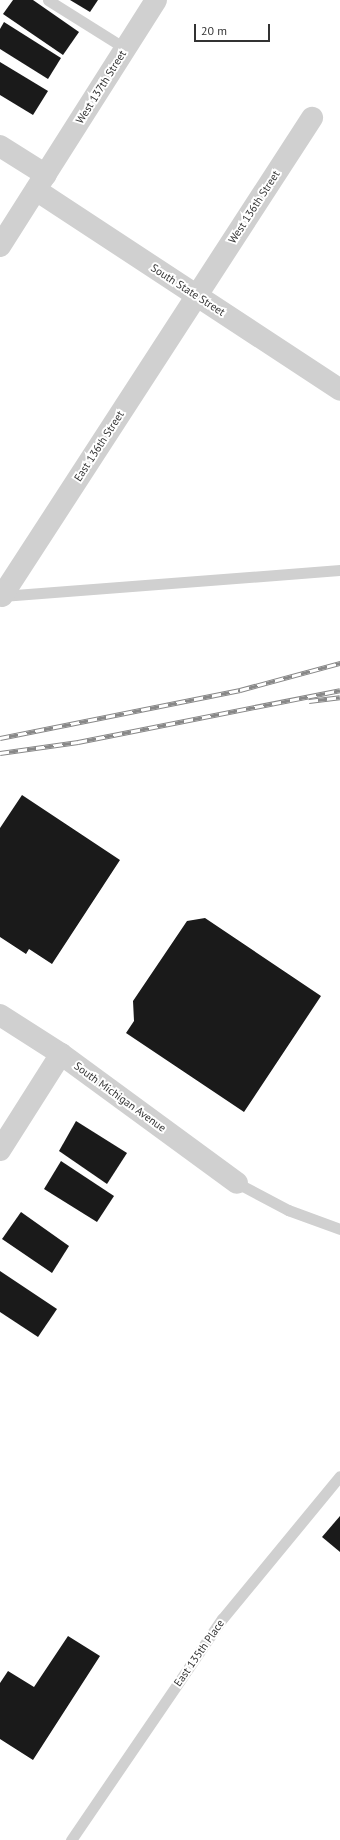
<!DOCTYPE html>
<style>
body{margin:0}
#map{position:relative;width:340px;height:1840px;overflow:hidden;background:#fff;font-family:"PT Sans",sans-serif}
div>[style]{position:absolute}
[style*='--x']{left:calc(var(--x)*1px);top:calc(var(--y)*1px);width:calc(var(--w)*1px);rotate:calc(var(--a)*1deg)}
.building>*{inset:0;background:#1a1a1a}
.lane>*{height:11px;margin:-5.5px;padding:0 5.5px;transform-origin:5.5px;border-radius:5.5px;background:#d0d0d0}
.street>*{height:22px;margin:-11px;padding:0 11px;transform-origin:11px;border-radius:11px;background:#d0d0d0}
.rail>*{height:4.5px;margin-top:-2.25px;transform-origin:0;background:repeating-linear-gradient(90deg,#fff 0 9px,#888 0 18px);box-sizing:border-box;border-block:1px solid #888}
span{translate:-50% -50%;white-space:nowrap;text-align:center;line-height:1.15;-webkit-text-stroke:4px #fff;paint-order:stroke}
.street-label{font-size:11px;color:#333}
.scale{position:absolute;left:194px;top:24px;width:76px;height:18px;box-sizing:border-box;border:2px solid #333;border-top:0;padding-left:5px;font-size:12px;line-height:14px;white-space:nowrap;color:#333;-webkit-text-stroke:3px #fff;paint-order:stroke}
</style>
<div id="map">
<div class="building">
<div style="clip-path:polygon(13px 0,33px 0,79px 32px,63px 55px,3px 14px)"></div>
<div style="clip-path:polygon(70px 0,98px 0,90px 12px)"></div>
<div style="clip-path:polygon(4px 22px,61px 58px,48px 79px,0 49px,0 29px)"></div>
<div style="clip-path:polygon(0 62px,48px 91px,33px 115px,0 95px)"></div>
<div style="clip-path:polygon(22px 795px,120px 860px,52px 964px,29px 949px,26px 954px,0 937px,0 828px)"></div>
<div style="clip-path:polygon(205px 918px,321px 996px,244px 1112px,126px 1033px,134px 1021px,133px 1001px,187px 921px)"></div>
<div style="clip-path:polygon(76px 1121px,127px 1153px,107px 1184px,59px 1151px)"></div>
<div style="clip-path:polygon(61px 1161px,114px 1196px,97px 1222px,44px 1189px)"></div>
<div style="clip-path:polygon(21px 1212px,69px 1246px,52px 1273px,2px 1239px)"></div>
<div style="clip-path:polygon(0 1271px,57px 1309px,38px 1337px,0 1312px)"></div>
<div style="clip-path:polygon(340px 1516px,340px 1552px,322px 1537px)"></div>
<div style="clip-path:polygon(68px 1636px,100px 1656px,33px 1760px,0 1739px,0 1683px,8px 1671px,34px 1687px)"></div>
</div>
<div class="lane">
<div style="--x:48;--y:0;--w:92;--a:32.1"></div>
<div style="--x:2;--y:596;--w:339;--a:-4.4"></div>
<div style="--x:237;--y:1183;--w:58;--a:27.9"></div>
<div style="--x:288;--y:1210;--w:55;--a:20.1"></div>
<div style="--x:71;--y:1840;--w:268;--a:-55.7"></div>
<div style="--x:222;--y:1619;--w:185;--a:-50.5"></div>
</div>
<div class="street">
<div style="--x:0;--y:146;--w:54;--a:32.2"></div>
<div style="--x:36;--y:190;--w:364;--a:33.3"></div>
<div style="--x:0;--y:246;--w:291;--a:-57.6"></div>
<div style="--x:2;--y:596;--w:570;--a:-57.04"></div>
<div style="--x:0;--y:1015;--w:72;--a:32.6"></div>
<div style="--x:61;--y:1054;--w:218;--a:36.2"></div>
<div style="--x:0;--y:1150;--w:114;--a:-57.6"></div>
</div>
<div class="rail">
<div style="--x:309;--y:701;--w:31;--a:-7"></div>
<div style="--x:0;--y:738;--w:245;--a:-11.3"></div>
<div style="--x:240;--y:690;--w:104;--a:-15.1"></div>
<div style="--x:0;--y:753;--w:79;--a:-8"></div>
<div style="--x:78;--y:742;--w:267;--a:-11.2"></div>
</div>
<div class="street-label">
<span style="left:101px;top:87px;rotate:-58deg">West 137th Street</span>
<span style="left:254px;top:207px;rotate:-57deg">West 136th Street</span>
<span style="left:188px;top:290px;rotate:33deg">South State Street</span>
<span style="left:99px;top:446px;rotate:-57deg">East 136th Street</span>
<span style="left:120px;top:1097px;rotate:36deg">South Michigan Avenue</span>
<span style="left:199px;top:1653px;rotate:-55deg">East 135th Place</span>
</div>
<div class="scale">20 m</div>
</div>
